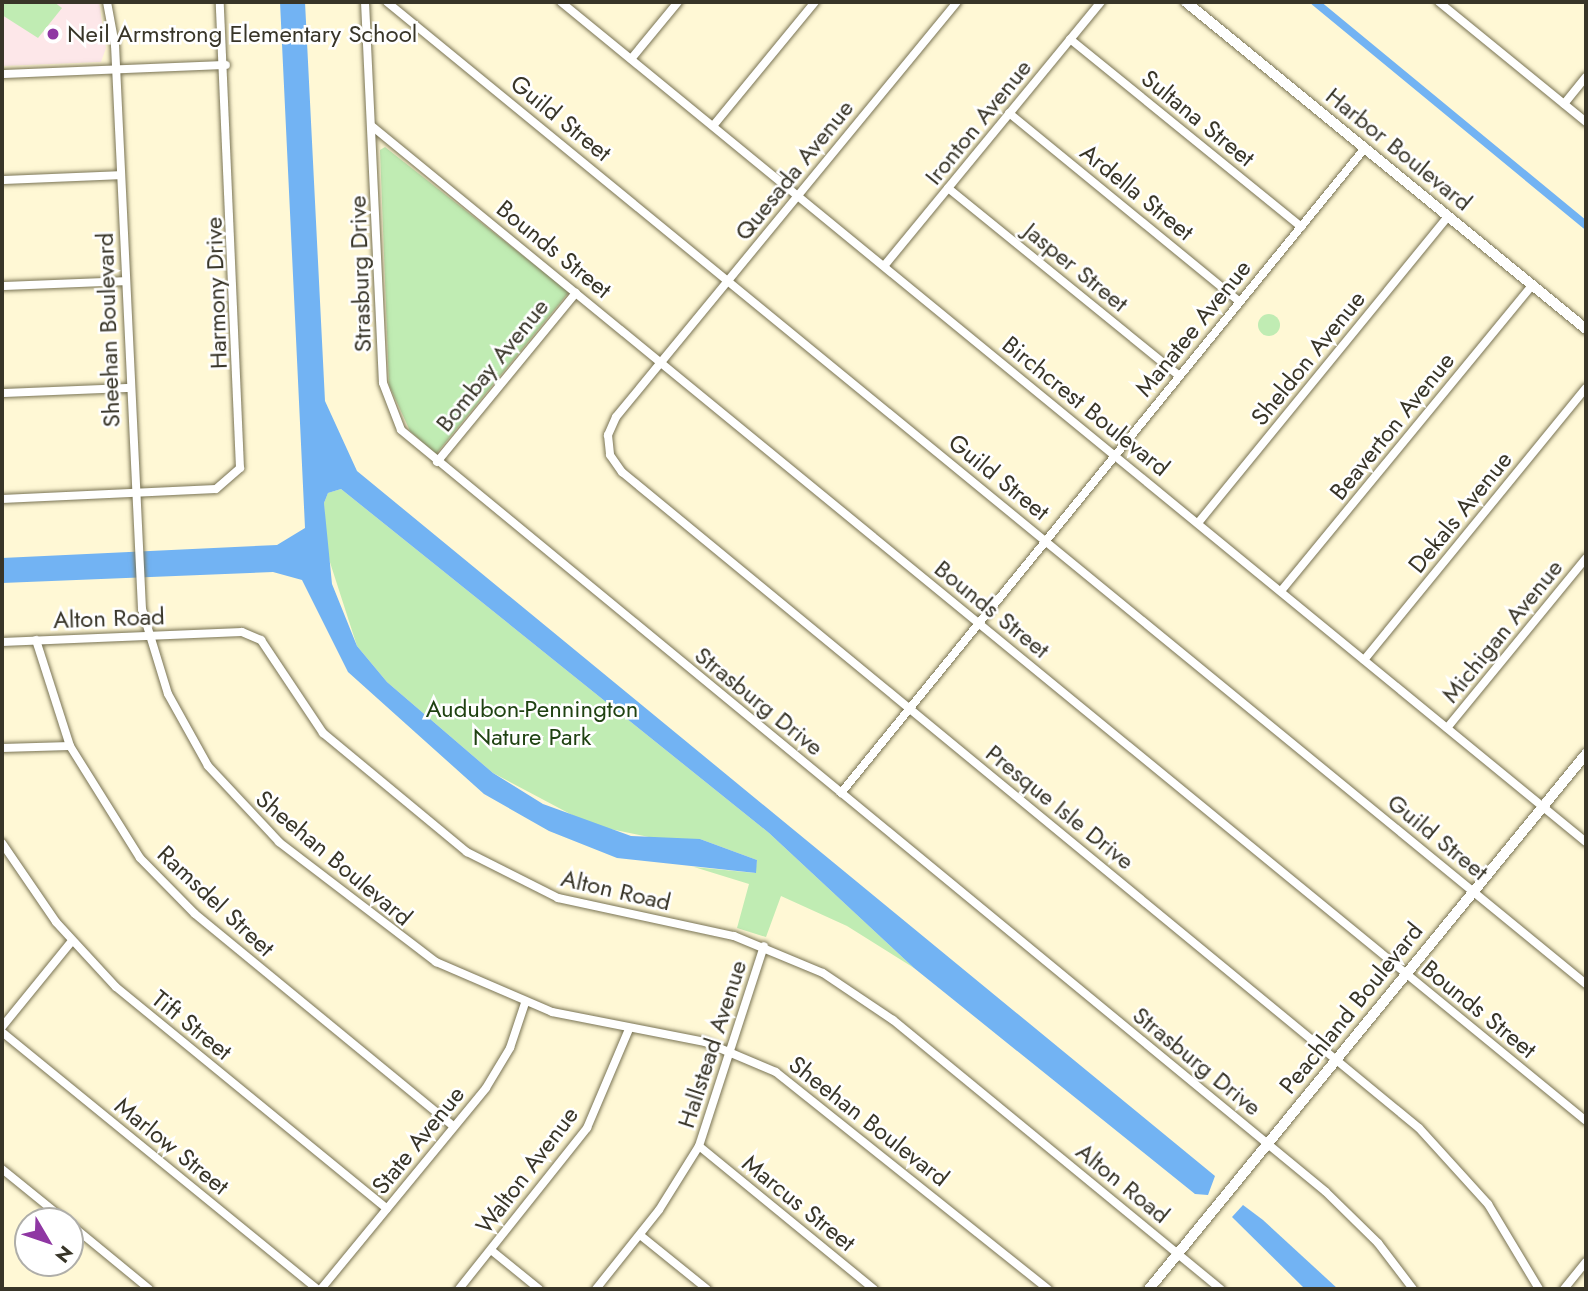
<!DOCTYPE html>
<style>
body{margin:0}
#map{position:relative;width:1588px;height:1291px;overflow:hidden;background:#fff8d5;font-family:Jost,sans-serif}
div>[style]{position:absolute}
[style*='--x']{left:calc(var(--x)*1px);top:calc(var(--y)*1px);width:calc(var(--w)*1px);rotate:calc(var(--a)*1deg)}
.education>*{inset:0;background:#fde7e9}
.green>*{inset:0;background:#c0ecb3}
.round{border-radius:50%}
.water>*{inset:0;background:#72b3f3}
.canal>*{height:8px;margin:-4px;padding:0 4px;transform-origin:4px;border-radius:4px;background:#72b3f3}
.roads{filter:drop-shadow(0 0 2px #797354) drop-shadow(0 0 2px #797354)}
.street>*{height:8px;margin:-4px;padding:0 4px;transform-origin:4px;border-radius:4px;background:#fff}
.secondary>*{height:10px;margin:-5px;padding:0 5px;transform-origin:5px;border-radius:5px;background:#fff}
.dots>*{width:19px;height:19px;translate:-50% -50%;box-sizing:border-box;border:4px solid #fff;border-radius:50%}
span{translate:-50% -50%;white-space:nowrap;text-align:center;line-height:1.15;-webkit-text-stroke:5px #fff;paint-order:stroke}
.poi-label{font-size:24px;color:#383528}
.left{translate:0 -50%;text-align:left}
.street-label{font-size:24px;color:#383528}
.park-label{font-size:24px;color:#1f4211}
.frame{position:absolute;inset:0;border:4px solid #383528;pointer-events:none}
.north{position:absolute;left:14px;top:1207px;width:70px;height:70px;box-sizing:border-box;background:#fff;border:2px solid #afaea9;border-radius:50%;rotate:129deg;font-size:19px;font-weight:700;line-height:28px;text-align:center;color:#383528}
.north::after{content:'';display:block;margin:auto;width:24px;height:32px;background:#8f37a3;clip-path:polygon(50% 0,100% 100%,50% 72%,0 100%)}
</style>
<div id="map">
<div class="education">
<div style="clip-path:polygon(2px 2px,99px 2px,106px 48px,101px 62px,2px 66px)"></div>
</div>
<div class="green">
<div style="clip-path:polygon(2px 2px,54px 2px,62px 8px,38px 38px,2px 15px)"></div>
<div style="clip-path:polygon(385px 147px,569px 292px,436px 454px,410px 431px,389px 385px,380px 150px)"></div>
<div class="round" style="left:1258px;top:314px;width:22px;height:22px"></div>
<div style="clip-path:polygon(341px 489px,769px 833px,914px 968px,847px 926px,781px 896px,766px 937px,737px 928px,749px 884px,694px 867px,755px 873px,757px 860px,700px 839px,673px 842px,591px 825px,493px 773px,387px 682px,357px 646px,326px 550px,324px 503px,328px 493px)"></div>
</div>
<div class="water">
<div style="clip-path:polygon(280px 2px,305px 2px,325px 401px,357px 471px,1215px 1176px,1208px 1195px,1195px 1194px,914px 968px,769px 833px,341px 489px,328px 493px,324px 503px,332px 584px,357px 646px,387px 682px,493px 773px,543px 804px,631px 836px,700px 839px,757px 860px,756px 873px,617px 858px,549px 831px,484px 794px,348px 672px,302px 580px,273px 572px,2px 583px,2px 558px,277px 545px,305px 528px)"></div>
<div style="clip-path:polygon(1243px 1205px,1263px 1220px,1338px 1289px,1305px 1289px,1232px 1217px)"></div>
</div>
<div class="canal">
<div style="--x:1315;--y:2;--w:351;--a:39.5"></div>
</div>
<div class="roads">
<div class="street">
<div style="--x:107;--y:2;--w:44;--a:79.5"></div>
<div style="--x:115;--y:45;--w:565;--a:87.26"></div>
<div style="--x:142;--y:609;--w:89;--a:73"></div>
<div style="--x:168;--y:694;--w:82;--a:60.9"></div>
<div style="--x:208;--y:766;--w:104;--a:46.9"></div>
<div style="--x:279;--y:842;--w:198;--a:37.4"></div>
<div style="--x:436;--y:962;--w:126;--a:23.3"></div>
<div style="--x:552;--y:1012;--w:156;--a:11.1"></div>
<div style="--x:705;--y:1042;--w:77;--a:22.9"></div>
<div style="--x:776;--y:1072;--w:348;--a:38.6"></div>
<div style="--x:365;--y:2;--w:381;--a:87.3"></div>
<div style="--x:383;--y:383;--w:50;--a:69"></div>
<div style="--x:401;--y:430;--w:1198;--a:39.48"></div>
<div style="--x:1326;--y:1192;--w:73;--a:44.4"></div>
<div style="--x:1378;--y:1243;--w:58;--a:52.7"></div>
<div style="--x:387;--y:2;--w:1550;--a:39.32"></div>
<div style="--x:561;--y:2;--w:1325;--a:39.34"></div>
<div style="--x:957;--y:2;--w:537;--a:129.41"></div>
<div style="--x:616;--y:417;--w:20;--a:114"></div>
<div style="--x:608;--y:435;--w:20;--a:84"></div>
<div style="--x:610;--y:455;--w:21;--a:55"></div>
<div style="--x:622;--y:472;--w:1032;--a:39.46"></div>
<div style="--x:1419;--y:1128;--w:103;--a:47.8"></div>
<div style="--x:1488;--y:1204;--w:99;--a:59"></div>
<div style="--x:1439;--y:2;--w:190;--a:39.2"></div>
<div style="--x:1070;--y:39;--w:298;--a:39.1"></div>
<div style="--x:631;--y:59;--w:74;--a:-50.5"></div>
<div style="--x:2;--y:74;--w:224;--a:-2.3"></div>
<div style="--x:1564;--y:104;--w:35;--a:-51"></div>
<div style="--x:1009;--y:113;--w:298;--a:39.3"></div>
<div style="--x:713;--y:126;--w:161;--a:-50.6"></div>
<div style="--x:373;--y:127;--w:1568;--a:39.33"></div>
<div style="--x:2;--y:180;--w:118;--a:-2.4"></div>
<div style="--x:948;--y:188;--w:298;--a:39.1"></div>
<div style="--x:884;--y:266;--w:342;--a:-50.6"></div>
<div style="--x:2;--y:286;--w:123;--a:-2.3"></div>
<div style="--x:2;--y:393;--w:127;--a:-2.3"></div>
<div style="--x:437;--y:462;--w:219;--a:-50.6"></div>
<div style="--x:2;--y:499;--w:214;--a:-2.7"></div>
<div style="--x:216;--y:489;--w:32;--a:-41"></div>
<div style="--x:240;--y:468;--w:466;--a:-92.5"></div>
<div style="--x:1198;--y:523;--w:395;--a:-50.8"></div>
<div style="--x:1281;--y:591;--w:396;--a:-50.6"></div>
<div style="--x:36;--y:640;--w:111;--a:72.2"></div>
<div style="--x:70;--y:746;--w:132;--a:58"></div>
<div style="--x:140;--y:858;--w:78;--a:45.5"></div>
<div style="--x:195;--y:914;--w:335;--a:39.4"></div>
<div style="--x:2;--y:642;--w:240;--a:-2.4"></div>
<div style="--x:242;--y:632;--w:21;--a:23"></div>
<div style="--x:261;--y:640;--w:112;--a:56.3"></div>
<div style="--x:323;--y:733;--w:187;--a:39.6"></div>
<div style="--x:467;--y:852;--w:102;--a:26.8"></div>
<div style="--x:558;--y:898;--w:180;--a:12.2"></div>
<div style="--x:734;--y:936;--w:96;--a:22.6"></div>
<div style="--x:823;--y:973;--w:84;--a:33.9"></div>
<div style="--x:893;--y:1020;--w:424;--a:39.4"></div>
<div style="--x:1364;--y:660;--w:351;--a:-50.8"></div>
<div style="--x:1447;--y:728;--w:220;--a:-50.7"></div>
<div style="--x:2;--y:748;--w:68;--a:-1.7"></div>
<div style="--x:841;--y:793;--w:831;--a:-50.91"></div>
<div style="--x:2;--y:843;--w:96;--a:55.6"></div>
<div style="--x:56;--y:922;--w:88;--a:47.3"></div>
<div style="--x:116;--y:987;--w:350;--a:39.3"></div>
<div style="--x:2;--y:1027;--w:111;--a:-50.9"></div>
<div style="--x:2;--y:1032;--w:407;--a:39.2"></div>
<div style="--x:699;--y:1146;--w:226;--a:39.3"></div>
<div style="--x:2;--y:1169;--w:82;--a:39.1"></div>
<div style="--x:70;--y:1224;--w:102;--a:39.4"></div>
<div style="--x:640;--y:1235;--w:86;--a:38.9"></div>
<div style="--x:491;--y:1250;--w:62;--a:39.1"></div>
<div style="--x:321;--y:1289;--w:260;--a:-50.6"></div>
<div style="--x:486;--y:1088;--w:47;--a:-59"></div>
<div style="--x:510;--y:1048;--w:47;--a:-71.6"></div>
<div style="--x:459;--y:1289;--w:206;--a:-51.5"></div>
<div style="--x:587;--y:1128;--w:108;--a:-67"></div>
<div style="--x:596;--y:1289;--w:101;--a:-51.4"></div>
<div style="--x:659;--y:1210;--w:75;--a:-58"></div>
<div style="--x:699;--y:1146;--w:210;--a:-72"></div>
<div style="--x:1564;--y:1289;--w:35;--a:-51"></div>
</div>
<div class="secondary">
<div style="--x:1186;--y:2;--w:517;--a:39.27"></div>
<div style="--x:1149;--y:1289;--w:691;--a:-50.76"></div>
</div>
</div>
<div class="dots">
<div style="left:53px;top:34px;background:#8f37a3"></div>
</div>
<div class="poi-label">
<span class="left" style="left:67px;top:34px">Neil Armstrong Elementary School</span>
</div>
<div class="street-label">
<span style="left:561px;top:118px;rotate:39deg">Guild Street</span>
<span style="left:1198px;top:118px;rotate:39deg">Sultana Street</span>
<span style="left:978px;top:122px;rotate:-51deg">Ironton Avenue</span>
<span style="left:1399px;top:149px;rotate:39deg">Harbor Boulevard</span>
<span style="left:794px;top:170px;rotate:-51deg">Quesada Avenue</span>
<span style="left:1137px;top:192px;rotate:39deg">Ardella Street</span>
<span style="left:554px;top:249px;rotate:39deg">Bounds Street</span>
<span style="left:1076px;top:267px;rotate:39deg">Jasper Street</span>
<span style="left:360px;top:274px;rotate:-92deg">Strasburg Drive</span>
<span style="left:216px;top:293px;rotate:-92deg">Harmony Drive</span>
<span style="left:1193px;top:328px;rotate:-51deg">Manatee Avenue</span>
<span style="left:108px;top:330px;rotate:-92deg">Sheehan Boulevard</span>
<span style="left:1308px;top:358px;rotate:-51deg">Sheldon Avenue</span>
<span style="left:492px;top:365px;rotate:-51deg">Bombay Avenue</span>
<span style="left:1086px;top:406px;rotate:39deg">Birchcrest Boulevard</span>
<span style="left:1392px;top:426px;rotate:-51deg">Beaverton Avenue</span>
<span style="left:999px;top:477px;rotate:39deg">Guild Street</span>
<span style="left:1460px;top:512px;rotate:-51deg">Dekals Avenue</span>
<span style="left:992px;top:609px;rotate:39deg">Bounds Street</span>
<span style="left:109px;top:618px;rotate:-2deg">Alton Road</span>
<span style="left:1502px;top:631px;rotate:-51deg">Michigan Avenue</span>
<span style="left:759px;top:701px;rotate:39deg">Strasburg Drive</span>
<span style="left:1060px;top:807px;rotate:39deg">Presque Isle Drive</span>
<span style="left:1438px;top:837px;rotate:39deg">Guild Street</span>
<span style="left:334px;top:858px;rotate:40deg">Sheehan Boulevard</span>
<span style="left:616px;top:890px;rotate:13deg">Alton Road</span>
<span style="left:216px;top:901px;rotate:43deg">Ramsdel Street</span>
<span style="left:1351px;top:1008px;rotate:-51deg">Peachland Boulevard</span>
<span style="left:1479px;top:1009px;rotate:39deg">Bounds Street</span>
<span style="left:192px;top:1025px;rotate:39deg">Tift Street</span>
<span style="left:712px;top:1044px;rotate:-72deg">Hallstead Avenue</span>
<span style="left:1197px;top:1061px;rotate:39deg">Strasburg Drive</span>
<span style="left:869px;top:1121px;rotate:38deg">Sheehan Boulevard</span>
<span style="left:418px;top:1140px;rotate:-51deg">State Avenue</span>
<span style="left:172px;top:1146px;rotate:39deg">Marlow Street</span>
<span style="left:527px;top:1170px;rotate:-53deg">Walton Avenue</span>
<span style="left:1123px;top:1183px;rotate:39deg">Alton Road</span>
<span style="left:799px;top:1203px;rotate:39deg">Marcus Street</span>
</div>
<div class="park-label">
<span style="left:532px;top:723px">Audubon-Pennington<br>Nature Park</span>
</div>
<div class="frame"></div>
<div class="north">N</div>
</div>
